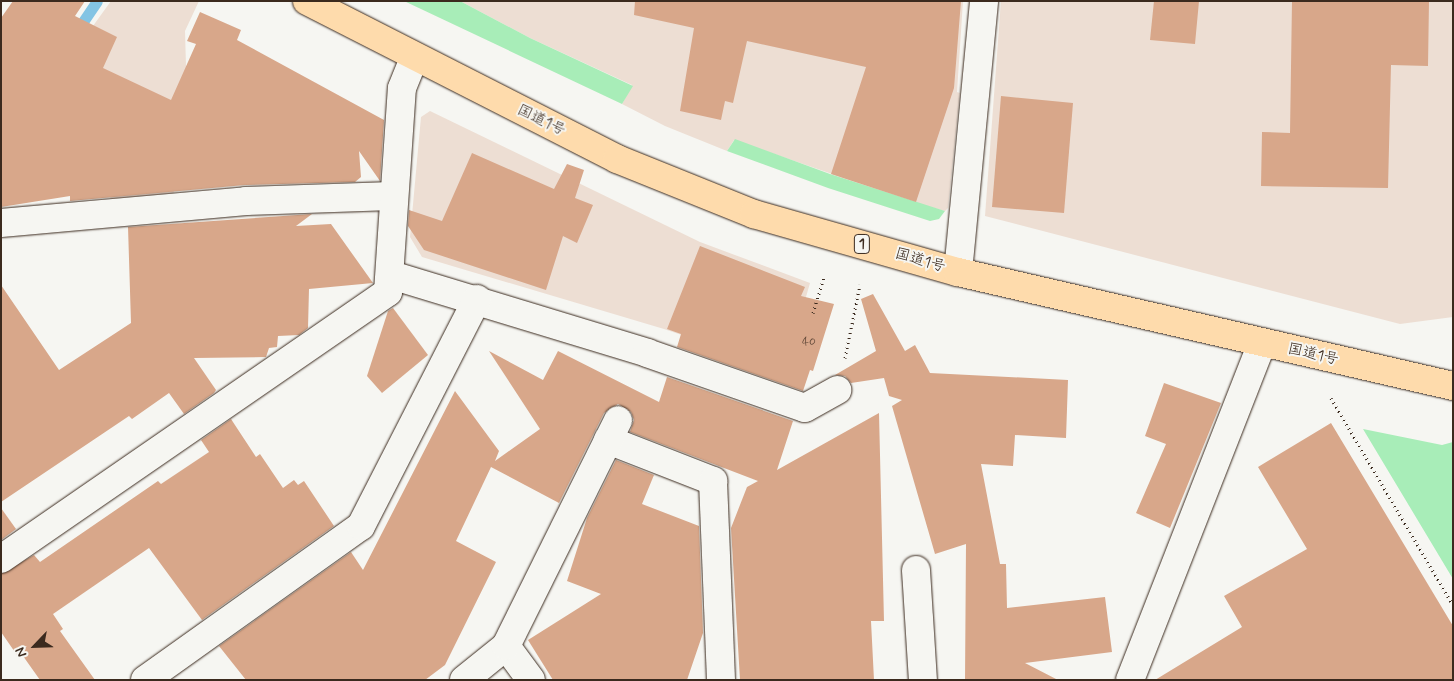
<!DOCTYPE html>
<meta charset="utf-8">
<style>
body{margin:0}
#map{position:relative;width:1454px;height:681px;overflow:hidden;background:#f6f6f2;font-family:Mynerve,"Klee One",sans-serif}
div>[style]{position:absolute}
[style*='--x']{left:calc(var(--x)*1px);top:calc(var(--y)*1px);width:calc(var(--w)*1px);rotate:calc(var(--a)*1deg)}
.built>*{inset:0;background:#edded3}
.green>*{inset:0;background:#a8edb8}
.stream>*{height:11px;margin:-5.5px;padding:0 5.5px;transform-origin:5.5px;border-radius:5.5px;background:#83c4e4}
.building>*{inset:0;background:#d8a78a}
.path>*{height:3px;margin-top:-1.5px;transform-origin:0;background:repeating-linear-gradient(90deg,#3b2a1e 0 1px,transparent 0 5px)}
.roads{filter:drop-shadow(0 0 1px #3b2a1e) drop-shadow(0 0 1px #3b2a1e)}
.minor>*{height:28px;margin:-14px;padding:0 14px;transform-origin:14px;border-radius:14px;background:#f6f6f2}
.highway>*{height:28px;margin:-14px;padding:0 14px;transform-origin:14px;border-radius:14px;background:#fedbac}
span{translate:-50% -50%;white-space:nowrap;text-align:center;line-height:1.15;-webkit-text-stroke:4px #f6f6f2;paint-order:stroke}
.number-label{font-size:12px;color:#624939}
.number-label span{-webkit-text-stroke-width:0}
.shield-label span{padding:1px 4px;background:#f6f6f2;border:1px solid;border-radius:4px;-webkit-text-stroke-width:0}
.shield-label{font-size:14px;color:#3b2a1e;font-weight:700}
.street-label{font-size:15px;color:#3b2a1e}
.frame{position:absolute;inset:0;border:2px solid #3b2a1e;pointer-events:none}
.north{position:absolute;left:10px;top:621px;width:50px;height:50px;-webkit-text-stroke:4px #f6f6f2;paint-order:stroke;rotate:246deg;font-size:14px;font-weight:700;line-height:20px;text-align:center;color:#3b2a1e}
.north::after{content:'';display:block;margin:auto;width:18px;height:22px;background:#3b2a1e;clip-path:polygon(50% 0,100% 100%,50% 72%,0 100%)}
</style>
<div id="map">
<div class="built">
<div style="clip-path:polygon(111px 1px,199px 1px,185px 31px,186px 66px,192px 81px,173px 179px,174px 196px,111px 204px,108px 173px,62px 69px)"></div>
<div style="clip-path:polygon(460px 1px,963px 1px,957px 92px,960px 93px,948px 208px,945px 211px,916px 203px,734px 140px,727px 151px,665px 126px,622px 104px,632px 85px,530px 38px)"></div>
<div style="clip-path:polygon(1001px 1px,1453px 1px,1453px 317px,1400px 324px,985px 216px)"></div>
<div style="clip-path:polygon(430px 111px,700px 242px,810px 283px,785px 370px,664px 329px,422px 257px,410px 237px,421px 117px)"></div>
</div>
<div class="green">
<div style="clip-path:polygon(404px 1px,460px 1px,530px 38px,633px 86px,622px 104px)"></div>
<div style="clip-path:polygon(735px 139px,830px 174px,945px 211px,939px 219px,930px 221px,828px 188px,727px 151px)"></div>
<div style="clip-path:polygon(1363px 429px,1442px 445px,1453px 442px,1453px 579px)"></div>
</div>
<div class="stream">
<div style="--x:76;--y:32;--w:37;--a:-56"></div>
</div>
<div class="building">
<div style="clip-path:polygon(13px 1px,85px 1px,75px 16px,117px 37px,103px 68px,171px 100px,196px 44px,187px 41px,200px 12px,241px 30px,237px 40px,384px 120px,380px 181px,359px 151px,361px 177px,355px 182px,245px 185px,70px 201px,70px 196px,1px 207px,1px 18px)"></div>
<div style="clip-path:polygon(635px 1px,961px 1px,954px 88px,916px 202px,831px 174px,866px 67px,747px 41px,733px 103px,725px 101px,721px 120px,680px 111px,694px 28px,634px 15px)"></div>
<div style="clip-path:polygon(1154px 1px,1199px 1px,1195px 44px,1150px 40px)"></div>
<div style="clip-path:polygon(1292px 1px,1429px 1px,1428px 66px,1391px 65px,1388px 188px,1261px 186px,1262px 132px,1290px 133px)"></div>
<div style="clip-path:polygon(1001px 96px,1073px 103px,1064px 213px,992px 207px)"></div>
<div style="clip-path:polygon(472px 153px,554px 189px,567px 164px,584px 170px,575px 198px,593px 205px,577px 243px,563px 236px,546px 290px,424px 250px,408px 226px,409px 210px,442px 221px)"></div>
<div style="clip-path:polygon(312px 214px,296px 226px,331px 224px,373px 283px,309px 289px,308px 328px,299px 335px,278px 336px,277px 347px,269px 348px,266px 357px,194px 358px,216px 390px,214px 393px,184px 414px,169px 393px,132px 419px,129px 416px,1px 502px,1px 285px,59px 370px,131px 323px,128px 227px)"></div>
<div style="clip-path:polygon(700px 246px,805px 287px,801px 296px,834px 304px,813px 371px,810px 370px,803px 391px,677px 347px,681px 334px,667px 329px)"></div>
<div style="clip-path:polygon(873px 294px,905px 351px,915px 345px,930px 373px,1068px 380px,1066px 438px,1015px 435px,1013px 466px,981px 464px,1000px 564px,1006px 564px,1007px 608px,1105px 597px,1112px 652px,1025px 663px,1058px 680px,965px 680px,966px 544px,935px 554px,892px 406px,902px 400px,889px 396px,884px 378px,851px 383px,845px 376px,835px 375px,876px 351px,861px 299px)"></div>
<div style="clip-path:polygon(393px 308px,428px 355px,382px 393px,367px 376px,388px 311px)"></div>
<div style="clip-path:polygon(489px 351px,543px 380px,558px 351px,659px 402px,667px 377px,793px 421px,777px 470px,879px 413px,884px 621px,871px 621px,874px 680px,740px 680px,731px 528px,747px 487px,758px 481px,630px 432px,634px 420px,631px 412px,618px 404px,604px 413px,559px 503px,491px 467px,456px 541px,496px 562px,445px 665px,425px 680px,246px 680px,219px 646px,351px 552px,363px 570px,455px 391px,499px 451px,495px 461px,540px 429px)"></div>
<div style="clip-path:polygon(1164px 383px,1221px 403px,1170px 528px,1136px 513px,1166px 444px,1145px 436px)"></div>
<div style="clip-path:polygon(231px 419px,256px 457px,260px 454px,283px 488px,294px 480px,298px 485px,304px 481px,334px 526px,202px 620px,149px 548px,53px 614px,63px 629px,60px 631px,95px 680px,40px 680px,23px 656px,19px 658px,1px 632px,1px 574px,34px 555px,40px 562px,158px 481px,161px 484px,209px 452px,201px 440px)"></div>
<div style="clip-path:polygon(1331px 423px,1453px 626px,1453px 680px,1155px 680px,1242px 627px,1224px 596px,1307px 549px,1258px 467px)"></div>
<div style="clip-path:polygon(616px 460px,654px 475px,642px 504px,699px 526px,703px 633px,687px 680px,553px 680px,528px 640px,601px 594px,567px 581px,587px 518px)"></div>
<div style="clip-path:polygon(1px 508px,16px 529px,1px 540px)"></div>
</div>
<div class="path">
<div style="--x:813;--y:313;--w:39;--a:-73"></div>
<div style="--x:845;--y:358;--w:75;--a:-78.4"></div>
<div style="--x:1331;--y:398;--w:240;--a:59.5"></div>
</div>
<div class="roads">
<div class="minor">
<div style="--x:1;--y:223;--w:246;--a:-5.1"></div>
<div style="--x:246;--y:201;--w:146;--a:-2"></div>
<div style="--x:958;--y:272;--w:272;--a:-84.5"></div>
<div style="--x:391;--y:275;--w:268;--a:16.9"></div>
<div style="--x:647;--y:353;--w:167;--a:19.2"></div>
<div style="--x:805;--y:408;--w:37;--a:-29"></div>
<div style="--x:608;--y:440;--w:113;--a:21.3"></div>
<div style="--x:713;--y:481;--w:199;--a:87.7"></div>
<div style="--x:1;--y:559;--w:470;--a:-34.6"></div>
<div style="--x:388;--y:292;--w:204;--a:-86.1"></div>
<div style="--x:402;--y:88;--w:32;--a:-68"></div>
<div style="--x:916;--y:570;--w:110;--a:86.4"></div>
<div style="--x:506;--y:646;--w:42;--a:53.7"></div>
<div style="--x:145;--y:680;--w:265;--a:-35.5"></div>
<div style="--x:361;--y:526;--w:255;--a:-62.9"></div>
<div style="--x:464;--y:680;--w:54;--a:-39"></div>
<div style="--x:506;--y:646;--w:252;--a:-63.6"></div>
<div style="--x:1130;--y:680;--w:361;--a:-68.6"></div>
</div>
<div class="highway">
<div style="--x:307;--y:1;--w:348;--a:27"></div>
<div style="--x:617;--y:159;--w:148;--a:21.9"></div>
<div style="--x:754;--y:214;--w:212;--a:15.9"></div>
<div style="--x:958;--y:272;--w:508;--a:12.97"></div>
</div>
</div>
<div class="number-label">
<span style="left:809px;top:343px">40</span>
</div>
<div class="shield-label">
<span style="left:862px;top:244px">1</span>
</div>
<div class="street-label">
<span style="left:541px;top:121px;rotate:26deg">国道1号</span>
<span style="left:920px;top:261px;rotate:16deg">国道1号</span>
<span style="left:1313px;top:355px;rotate:13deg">国道1号</span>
</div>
<div class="frame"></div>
<div class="north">N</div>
</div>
